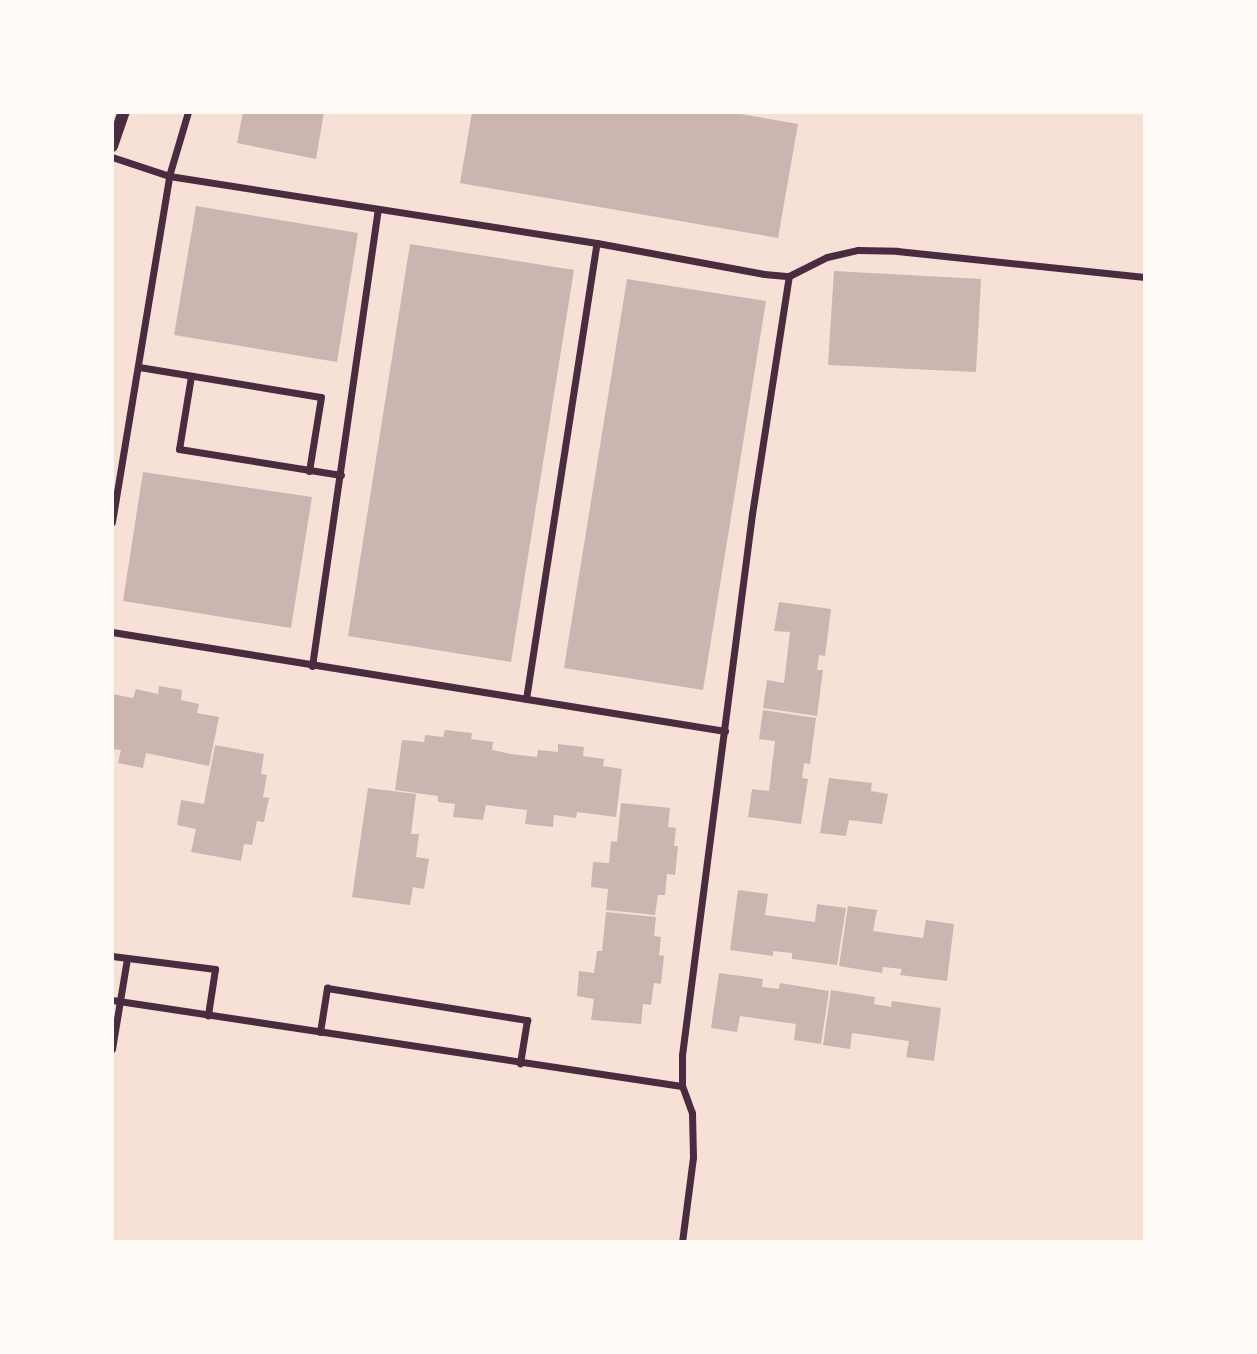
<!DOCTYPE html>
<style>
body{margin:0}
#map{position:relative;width:1257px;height:1354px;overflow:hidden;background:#f7e1d7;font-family:"Golos Text",sans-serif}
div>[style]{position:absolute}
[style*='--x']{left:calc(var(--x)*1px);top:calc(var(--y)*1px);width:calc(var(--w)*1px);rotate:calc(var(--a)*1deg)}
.building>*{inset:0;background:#ccb4b1}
.minor>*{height:7px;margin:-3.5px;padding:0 3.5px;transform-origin:3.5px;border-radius:3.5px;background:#4a2c40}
.tertiary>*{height:12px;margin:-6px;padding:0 6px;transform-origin:6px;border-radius:6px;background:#4a2c40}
span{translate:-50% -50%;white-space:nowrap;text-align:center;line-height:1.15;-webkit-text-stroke:6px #fffaf5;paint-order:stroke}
.frame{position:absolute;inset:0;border:114px solid #fffaf5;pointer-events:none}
</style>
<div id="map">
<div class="building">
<div style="clip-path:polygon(243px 112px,324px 112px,316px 159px,237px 143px)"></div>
<div style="clip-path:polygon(472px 112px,729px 112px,798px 124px,778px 238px,460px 183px)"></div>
<div style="clip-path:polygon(196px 206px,358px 233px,337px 362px,174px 335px)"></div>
<div style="clip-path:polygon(410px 244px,574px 270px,511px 662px,348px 636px)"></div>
<div style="clip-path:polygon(834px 271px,981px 279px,976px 372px,828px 365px)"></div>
<div style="clip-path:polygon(627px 279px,766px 301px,703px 690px,564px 668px)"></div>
<div style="clip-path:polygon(143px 472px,312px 497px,291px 628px,123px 601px)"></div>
<div style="clip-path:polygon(779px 602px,831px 609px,825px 656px,819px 655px,817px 670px,823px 670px,817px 716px,763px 708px,767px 680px,784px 683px,790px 632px,774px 631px)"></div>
<div style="clip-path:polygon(159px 686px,182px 690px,181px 700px,199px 704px,197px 713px,219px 717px,209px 766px,146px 753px,143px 768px,118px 763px,121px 750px,112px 749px,112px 694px,133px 698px,136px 689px,158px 694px)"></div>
<div style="clip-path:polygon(763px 710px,816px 718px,810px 764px,804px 763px,802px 778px,808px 779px,801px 824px,748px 817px,752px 789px,769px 791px,775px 741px,759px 739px)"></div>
<div style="clip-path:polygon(445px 730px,472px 733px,471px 739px,493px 742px,492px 750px,511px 754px,537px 757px,538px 750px,558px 752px,558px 744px,584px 747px,583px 756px,604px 759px,603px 766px,622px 769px,616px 817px,577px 812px,576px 818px,554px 815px,553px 827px,525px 824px,527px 810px,486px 805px,483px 820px,453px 817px,455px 804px,438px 802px,438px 796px,395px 790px,402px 740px,424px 742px,425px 735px,443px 737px)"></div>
<div style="clip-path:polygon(215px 745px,264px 754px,261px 774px,267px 775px,263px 797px,269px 798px,264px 822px,257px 821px,252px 845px,244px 844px,241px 861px,191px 852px,196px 829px,177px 825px,181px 800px,204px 804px)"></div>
<div style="clip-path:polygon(829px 778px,872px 783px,871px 791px,888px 794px,882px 824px,849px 820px,846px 836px,820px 833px)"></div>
<div style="clip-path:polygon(368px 788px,416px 794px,411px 834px,419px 834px,416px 857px,429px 859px,424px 889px,413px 887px,410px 905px,352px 897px)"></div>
<div style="clip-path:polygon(621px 803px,670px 808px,668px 827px,676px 828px,674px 846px,678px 846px,675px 875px,667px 874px,665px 895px,658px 895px,655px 915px,606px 910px,608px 889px,591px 887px,593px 862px,609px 863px,611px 841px,617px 842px)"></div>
<div style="clip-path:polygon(738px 890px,768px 894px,765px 915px,815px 922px,817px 904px,846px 908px,837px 965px,792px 959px,792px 953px,773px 951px,773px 956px,730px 950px)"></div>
<div style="clip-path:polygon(848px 906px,877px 910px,873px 931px,923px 938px,926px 920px,954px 924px,947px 981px,900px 975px,902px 969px,883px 967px,882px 973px,839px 966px)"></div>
<div style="clip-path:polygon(606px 912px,656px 917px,654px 936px,661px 937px,659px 955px,664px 956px,661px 984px,654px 983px,651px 1005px,643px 1004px,641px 1024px,591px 1020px,594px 999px,577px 996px,579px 971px,594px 973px,597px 951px,602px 951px)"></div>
<div style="clip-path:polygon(719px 973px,763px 979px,762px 987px,779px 989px,780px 983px,829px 991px,821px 1044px,794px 1040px,796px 1024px,740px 1016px,737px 1032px,711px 1028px)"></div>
<div style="clip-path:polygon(831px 990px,875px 997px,874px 1004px,891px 1007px,892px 1001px,941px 1008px,934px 1061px,906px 1057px,909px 1041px,852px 1033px,850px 1049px,823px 1045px)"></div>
</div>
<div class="minor">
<div style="--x:112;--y:157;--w:60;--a:18.4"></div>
<div style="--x:169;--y:176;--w:433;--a:8.9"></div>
<div style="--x:597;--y:243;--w:170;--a:10.5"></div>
<div style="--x:764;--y:274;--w:25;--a:5"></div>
<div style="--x:789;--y:276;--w:42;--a:-26.6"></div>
<div style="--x:827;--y:257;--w:32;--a:-13"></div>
<div style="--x:858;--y:250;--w:39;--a:1"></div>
<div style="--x:897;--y:251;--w:249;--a:6"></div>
<div style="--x:139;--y:367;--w:184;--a:9.4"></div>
<div style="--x:321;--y:397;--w:75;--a:99.2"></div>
<div style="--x:191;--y:376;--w:74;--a:99.3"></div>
<div style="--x:179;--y:449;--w:164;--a:9.1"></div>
<div style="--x:112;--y:522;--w:351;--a:-80.6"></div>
<div style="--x:169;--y:176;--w:67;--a:-73.5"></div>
<div style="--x:112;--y:632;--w:621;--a:9.17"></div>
<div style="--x:312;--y:666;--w:461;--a:-81.8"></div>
<div style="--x:526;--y:699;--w:461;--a:-81.2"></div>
<div style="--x:112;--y:956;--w:104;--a:7.2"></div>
<div style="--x:215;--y:969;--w:47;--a:98.7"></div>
<div style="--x:112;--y:1000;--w:576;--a:8.58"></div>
<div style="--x:320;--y:1032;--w:45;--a:-81"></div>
<div style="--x:327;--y:988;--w:203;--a:9.1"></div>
<div style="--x:527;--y:1020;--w:44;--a:99.2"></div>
<div style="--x:112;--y:1049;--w:92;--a:-80.6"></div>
<div style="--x:682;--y:1242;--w:86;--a:-82.6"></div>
<div style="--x:693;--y:1157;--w:44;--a:-91.3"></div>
<div style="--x:692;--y:1113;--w:29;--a:-110"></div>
<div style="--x:682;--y:1086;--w:31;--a:-90"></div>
<div style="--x:682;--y:1055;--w:546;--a:-82.63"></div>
<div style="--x:752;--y:514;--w:241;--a:-81.2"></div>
</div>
<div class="tertiary">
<div style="--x:112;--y:146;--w:36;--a:-71"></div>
</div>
<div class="frame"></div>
</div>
